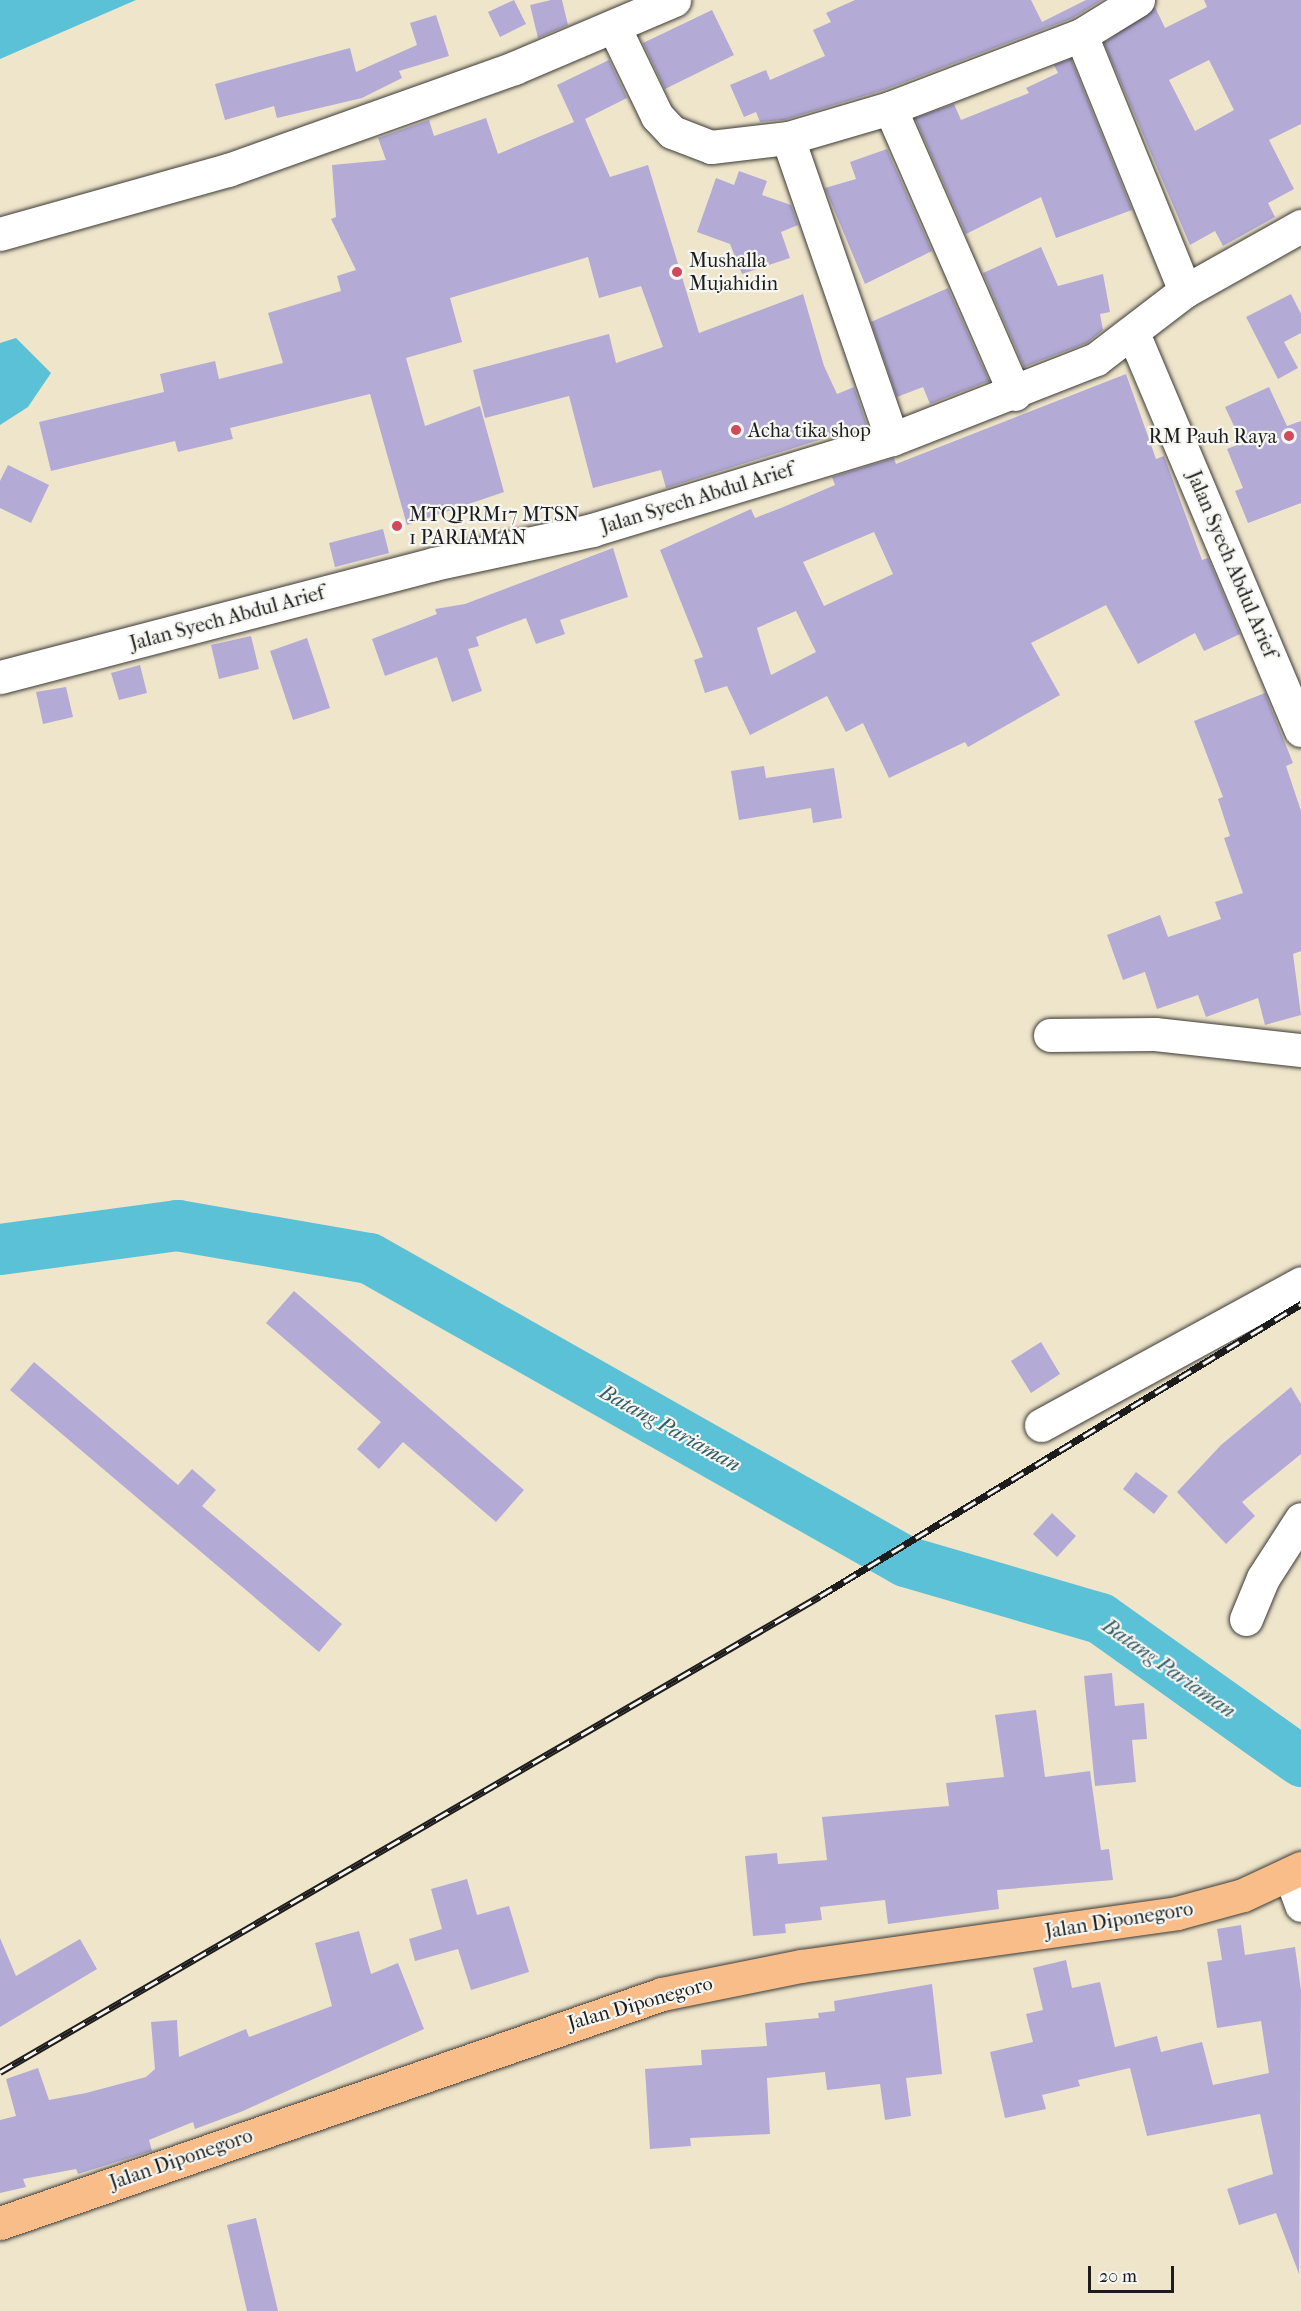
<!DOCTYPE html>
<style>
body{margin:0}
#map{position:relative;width:1301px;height:2311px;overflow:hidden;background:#efe5cb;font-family:"IM FELL French Canon",serif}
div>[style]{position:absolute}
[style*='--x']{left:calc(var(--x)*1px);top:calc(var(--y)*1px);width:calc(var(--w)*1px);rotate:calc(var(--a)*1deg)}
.water>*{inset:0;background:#5ac1d7}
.river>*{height:51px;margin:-25.5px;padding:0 25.5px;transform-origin:25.5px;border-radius:25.5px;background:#5ac1d7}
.building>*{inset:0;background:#b3abd6}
.roads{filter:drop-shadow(0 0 2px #3c3a36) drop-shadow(0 0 2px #3c3a36)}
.minor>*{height:33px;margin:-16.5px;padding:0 16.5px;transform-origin:16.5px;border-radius:16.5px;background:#fff}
.tertiary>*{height:33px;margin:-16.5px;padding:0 16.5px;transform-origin:16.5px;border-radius:16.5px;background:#fff}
.primary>*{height:33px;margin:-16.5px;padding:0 16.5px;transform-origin:16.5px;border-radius:16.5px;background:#f8bd89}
.rail>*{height:7px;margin-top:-3.5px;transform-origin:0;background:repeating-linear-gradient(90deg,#f6f6f2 0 14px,#1c1c1c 0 28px);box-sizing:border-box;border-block:2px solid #1c1c1c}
.dots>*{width:16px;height:16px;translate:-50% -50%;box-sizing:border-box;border:3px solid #f6f6f2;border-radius:50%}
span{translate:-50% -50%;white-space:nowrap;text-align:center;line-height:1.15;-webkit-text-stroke:4.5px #f6f6f2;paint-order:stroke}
.poi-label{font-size:20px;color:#1c1c1c}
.left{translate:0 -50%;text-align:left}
.right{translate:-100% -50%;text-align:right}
.street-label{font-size:20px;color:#1c1c1c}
.water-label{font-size:21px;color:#355e67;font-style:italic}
.scale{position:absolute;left:1088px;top:2266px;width:86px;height:27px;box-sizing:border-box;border:3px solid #1c1c1c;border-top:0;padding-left:8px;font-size:18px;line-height:21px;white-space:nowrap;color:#1c1c1c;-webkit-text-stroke:4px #f6f6f2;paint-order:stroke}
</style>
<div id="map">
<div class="water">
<div style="clip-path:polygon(0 0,136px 0,0 59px)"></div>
<div style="clip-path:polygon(16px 338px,51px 373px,28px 407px,0 425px,0 343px)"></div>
</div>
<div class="river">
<div style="--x:0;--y:1249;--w:179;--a:-7.7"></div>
<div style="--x:177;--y:1225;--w:195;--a:9.8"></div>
<div style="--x:369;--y:1258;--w:616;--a:29.48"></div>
<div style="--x:905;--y:1561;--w:203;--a:16.3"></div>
<div style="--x:1100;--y:1618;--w:247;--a:35.4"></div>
</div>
<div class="building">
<div style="clip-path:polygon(514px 0,526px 24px,500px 37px,488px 12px)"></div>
<div style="clip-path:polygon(551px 0,562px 0,568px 25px,538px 38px,530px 5px)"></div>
<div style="clip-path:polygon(855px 0,1031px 0,1042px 22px,1086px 0,1102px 0,1073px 18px,884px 90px,784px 120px,760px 122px,756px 112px,744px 117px,730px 85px,766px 70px,770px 80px,825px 56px,813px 30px,831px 22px,826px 13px)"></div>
<div style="clip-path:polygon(evenodd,1204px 0,1301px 0,1301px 124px,1269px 140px,1294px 189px,1268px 203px,1275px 217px,1223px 246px,1215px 231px,1190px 245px,1104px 43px,1155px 7px,1165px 28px,1207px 7px,1204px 0,1209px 60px,1234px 110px,1195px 131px,1169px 80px,1209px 60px)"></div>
<div style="clip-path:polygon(712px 10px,734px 55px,665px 89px,643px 43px)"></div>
<div style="clip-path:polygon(436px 15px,449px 56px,399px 71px,402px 78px,362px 98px,277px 118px,274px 106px,225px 120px,215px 84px,350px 48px,356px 72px,417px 45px,410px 23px)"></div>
<div style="clip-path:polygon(1071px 59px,1132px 210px,1056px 238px,1041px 197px,966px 234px,915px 118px,954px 104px,961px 120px,1029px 93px,1026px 88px,1058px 73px,1054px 65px)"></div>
<div style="clip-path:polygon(609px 60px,627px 98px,585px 119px,610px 177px,648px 165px,699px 333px,803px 294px,824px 366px,837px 394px,854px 387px,867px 425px,666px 488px,661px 470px,593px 488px,569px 396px,485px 418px,473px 370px,609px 334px,616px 363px,663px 347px,641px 286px,599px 298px,588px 257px,450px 298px,462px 342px,406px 358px,425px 426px,480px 406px,504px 492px,407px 525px,370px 394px,230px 428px,233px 439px,178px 452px,175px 441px,51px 471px,39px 422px,164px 392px,160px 374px,215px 361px,219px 379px,283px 363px,268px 313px,341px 291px,337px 276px,356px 270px,331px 219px,336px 217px,332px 165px,386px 160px,378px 138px,429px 120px,434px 136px,486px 118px,498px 154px,574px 122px,557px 85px)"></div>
<div style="clip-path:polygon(887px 149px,932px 251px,865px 284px,825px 188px,856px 179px,850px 162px)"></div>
<div style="clip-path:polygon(739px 171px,767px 181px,762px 195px,791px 205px,798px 225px,781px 232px,790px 258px,742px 274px,730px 244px,697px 232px,716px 178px,734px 185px)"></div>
<div style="clip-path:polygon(1041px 247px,1058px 286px,1103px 274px,1110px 312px,1100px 314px,1103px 330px,1087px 343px,1024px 367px,983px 273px)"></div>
<div style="clip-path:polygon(948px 288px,989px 381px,930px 404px,923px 387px,897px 397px,871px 322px)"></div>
<div style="clip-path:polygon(1291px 294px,1301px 314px,1301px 333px,1284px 342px,1298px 368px,1278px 379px,1246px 317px)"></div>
<div style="clip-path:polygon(evenodd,1126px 374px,1156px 459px,1164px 456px,1202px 560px,1208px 558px,1240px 634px,1204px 651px,1195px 633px,1138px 664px,1106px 605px,1031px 643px,1060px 695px,968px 747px,965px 742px,889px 778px,863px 723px,846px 732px,827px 696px,750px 735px,727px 686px,705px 693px,694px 660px,703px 657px,660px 550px,751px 509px,755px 518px,781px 508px,835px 485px,832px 477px,894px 458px,896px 464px,1126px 374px,874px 532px,893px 574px,824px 606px,803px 562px,874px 532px,1126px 374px,796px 611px,816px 652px,771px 675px,757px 628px,796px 611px)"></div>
<div style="clip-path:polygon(1269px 387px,1287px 426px,1301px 421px,1301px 503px,1248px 523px,1235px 491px,1243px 488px,1227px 449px,1242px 443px,1225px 407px)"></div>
<div style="clip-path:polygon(8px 465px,49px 485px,31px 523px,0 508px,0 481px)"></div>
<div style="clip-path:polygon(383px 529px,389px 553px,335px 567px,329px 543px)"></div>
<div style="clip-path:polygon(613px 548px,628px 597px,560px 620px,565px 634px,536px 644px,526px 618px,476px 637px,479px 646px,468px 649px,482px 691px,452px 702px,437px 657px,385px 676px,372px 639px,437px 614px,435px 609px,465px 604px)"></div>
<div style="clip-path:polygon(251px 636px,259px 669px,219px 679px,211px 645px)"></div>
<div style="clip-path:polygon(307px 638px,330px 708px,293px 720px,270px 651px)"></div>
<div style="clip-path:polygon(140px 665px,147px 693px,119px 700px,111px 673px)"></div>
<div style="clip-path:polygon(66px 687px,73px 717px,43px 724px,36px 692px)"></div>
<div style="clip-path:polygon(1265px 693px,1293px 763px,1286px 766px,1301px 811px,1301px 951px,1293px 954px,1301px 1015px,1265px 1025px,1258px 998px,1206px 1017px,1198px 995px,1157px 1009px,1145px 972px,1123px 980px,1107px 935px,1160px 915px,1168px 937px,1221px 919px,1215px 902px,1243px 893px,1224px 838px,1230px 836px,1218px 799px,1223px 797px,1194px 721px)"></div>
<div style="clip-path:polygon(764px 766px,766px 778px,834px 768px,842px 818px,813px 823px,811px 808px,739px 820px,731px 771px)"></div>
<div style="clip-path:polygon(294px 1291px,524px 1490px,496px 1522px,403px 1442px,379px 1469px,357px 1449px,381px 1422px,266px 1323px)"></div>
<div style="clip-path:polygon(1041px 1342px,1060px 1374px,1031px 1393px,1011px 1361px)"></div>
<div style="clip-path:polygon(34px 1362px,178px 1485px,192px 1469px,216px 1490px,202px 1506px,342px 1624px,319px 1652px,10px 1390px)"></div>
<div style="clip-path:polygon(1291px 1387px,1301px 1404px,1301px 1454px,1242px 1502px,1255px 1516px,1226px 1544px,1177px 1492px,1221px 1445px)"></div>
<div style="clip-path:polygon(1136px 1472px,1168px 1496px,1154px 1514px,1123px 1489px)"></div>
<div style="clip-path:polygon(1052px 1513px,1076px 1536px,1057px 1557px,1033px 1534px)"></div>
<div style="clip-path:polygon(1112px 1673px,1115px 1706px,1144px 1703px,1147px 1739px,1132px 1740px,1136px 1782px,1095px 1786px,1084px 1676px)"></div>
<div style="clip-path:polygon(1036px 1710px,1045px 1777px,1090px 1771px,1101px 1850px,1109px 1849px,1113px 1880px,997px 1890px,999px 1909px,888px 1924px,885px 1900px,820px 1907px,822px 1920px,785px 1924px,786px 1933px,753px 1936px,745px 1856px,777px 1853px,778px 1864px,827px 1860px,822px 1817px,949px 1806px,946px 1783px,1004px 1777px,995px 1715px)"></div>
<div style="clip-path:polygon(467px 1879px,477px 1915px,509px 1906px,529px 1972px,471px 1990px,458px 1949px,415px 1961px,409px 1939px,442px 1929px,431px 1889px)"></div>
<div style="clip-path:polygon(1241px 1925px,1245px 1955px,1295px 1947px,1301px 1990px,1299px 2274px,1276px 2213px,1239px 2225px,1227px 2189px,1273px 2174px,1260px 2114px,1147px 2136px,1130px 2068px,1078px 2080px,1080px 2086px,1042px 2095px,1046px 2109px,1005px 2118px,990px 2052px,1033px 2042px,1026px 2014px,1043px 2010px,1033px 1968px,1066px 1960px,1072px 1988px,1100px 1982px,1115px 2047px,1157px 2036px,1161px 2052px,1202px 2042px,1213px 2085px,1269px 2073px,1261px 2021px,1217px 2028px,1207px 1962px,1222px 1960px,1217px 1929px)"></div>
<div style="clip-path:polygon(359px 1931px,371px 1974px,398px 1963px,424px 2029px,243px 2111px,195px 2129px,193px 2122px,149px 2140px,152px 2151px,78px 2174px,76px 2169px,23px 2179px,26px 2187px,0 2193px,0 2120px,16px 2116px,6px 2079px,38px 2068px,49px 2100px,86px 2093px,146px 2077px,155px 2069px,151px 2022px,177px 2020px,179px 2057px,246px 2029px,249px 2037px,332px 2006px,315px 1943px)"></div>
<div style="clip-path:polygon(0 1938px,16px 1976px,80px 1939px,97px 1969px,0 2027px)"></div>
<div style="clip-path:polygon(932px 1984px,942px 2074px,906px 2078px,911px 2116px,885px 2120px,880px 2084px,827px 2090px,825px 2072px,767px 2078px,770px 2134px,690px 2138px,691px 2146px,650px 2149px,645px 2069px,702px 2065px,701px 2050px,767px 2046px,765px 2023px,819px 2018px,818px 2013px,835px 2011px,834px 2001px)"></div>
<div style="clip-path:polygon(256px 2218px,278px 2311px,247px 2311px,227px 2225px)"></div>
</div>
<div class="roads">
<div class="minor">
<div style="--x:614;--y:27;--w:99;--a:64.2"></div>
<div style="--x:657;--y:116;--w:22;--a:47"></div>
<div style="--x:672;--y:132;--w:42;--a:21"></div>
<div style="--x:711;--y:147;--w:78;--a:-6.7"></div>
<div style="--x:1081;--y:35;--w:67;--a:-31.6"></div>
<div style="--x:890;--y:108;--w:204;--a:-20.9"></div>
<div style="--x:1081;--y:35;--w:276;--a:67.9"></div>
<div style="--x:0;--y:234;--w:237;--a:-15.7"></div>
<div style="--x:228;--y:170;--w:304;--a:-19.6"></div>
<div style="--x:514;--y:68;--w:174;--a:-23"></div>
<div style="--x:1133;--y:333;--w:431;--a:67.1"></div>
<div style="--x:892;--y:439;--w:318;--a:-109.1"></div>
<div style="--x:788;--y:138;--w:106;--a:-16.4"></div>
<div style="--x:890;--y:108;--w:312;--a:66.4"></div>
<div style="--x:1050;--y:1035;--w:105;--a:-0.5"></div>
<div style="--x:1155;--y:1034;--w:147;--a:6.3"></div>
<div style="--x:1041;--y:1425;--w:296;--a:-28.6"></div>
<div style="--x:1246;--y:1619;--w:44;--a:-67.5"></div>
<div style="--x:1263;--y:1578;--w:70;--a:-57.2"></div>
<div style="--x:1290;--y:1874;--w:33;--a:70"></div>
</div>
<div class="tertiary">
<div style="--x:0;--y:677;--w:448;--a:-14.6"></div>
<div style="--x:434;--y:564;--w:162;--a:-12.1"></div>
<div style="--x:592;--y:530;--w:313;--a:-16.9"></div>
<div style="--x:892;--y:439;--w:219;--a:-21.4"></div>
<div style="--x:1096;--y:359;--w:112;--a:-37.4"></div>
<div style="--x:1185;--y:291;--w:133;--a:-29.3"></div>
</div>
<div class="primary">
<div style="--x:0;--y:2223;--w:700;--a:-19.08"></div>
<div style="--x:662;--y:1994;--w:142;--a:-11.4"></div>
<div style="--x:801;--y:1966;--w:380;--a:-8"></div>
<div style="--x:1177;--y:1913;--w:68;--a:-15.3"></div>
<div style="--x:1243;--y:1895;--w:64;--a:-25"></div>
</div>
</div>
<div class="rail">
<div style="--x:0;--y:2072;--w:948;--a:-30.13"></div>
<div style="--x:820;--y:1596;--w:563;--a:-31.26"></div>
</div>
<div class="dots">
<div style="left:677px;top:272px;background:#d1495b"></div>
<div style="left:736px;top:430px;background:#d1495b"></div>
<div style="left:1289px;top:436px;background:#d1495b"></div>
<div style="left:397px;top:526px;background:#d1495b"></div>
</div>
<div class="poi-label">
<span class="left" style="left:689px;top:272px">Mushalla<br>Mujahidin</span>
<span class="left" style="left:748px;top:430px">Acha tika shop</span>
<span class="right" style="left:1277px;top:436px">RM Pauh Raya</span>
<span class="left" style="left:409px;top:526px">MTQPRM17 MTSN<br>1 PARIAMAN</span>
</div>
<div class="street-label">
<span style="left:697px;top:498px;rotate:-17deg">Jalan Syech Abdul Arief</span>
<span style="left:1232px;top:564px;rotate:67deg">Jalan Syech Abdul Arief</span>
<span style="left:227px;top:618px;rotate:-15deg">Jalan Syech Abdul Arief</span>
<span style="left:1119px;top:1920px;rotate:-9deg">Jalan Diponegoro</span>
<span style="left:640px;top:2003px;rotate:-16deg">Jalan Diponegoro</span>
<span style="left:181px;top:2159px;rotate:-19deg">Jalan Diponegoro</span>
</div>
<div class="water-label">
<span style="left:670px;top:1428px;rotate:29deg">Batang Pariaman</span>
<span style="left:1169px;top:1668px;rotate:35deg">Batang Pariaman</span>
</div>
<div class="scale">20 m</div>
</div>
